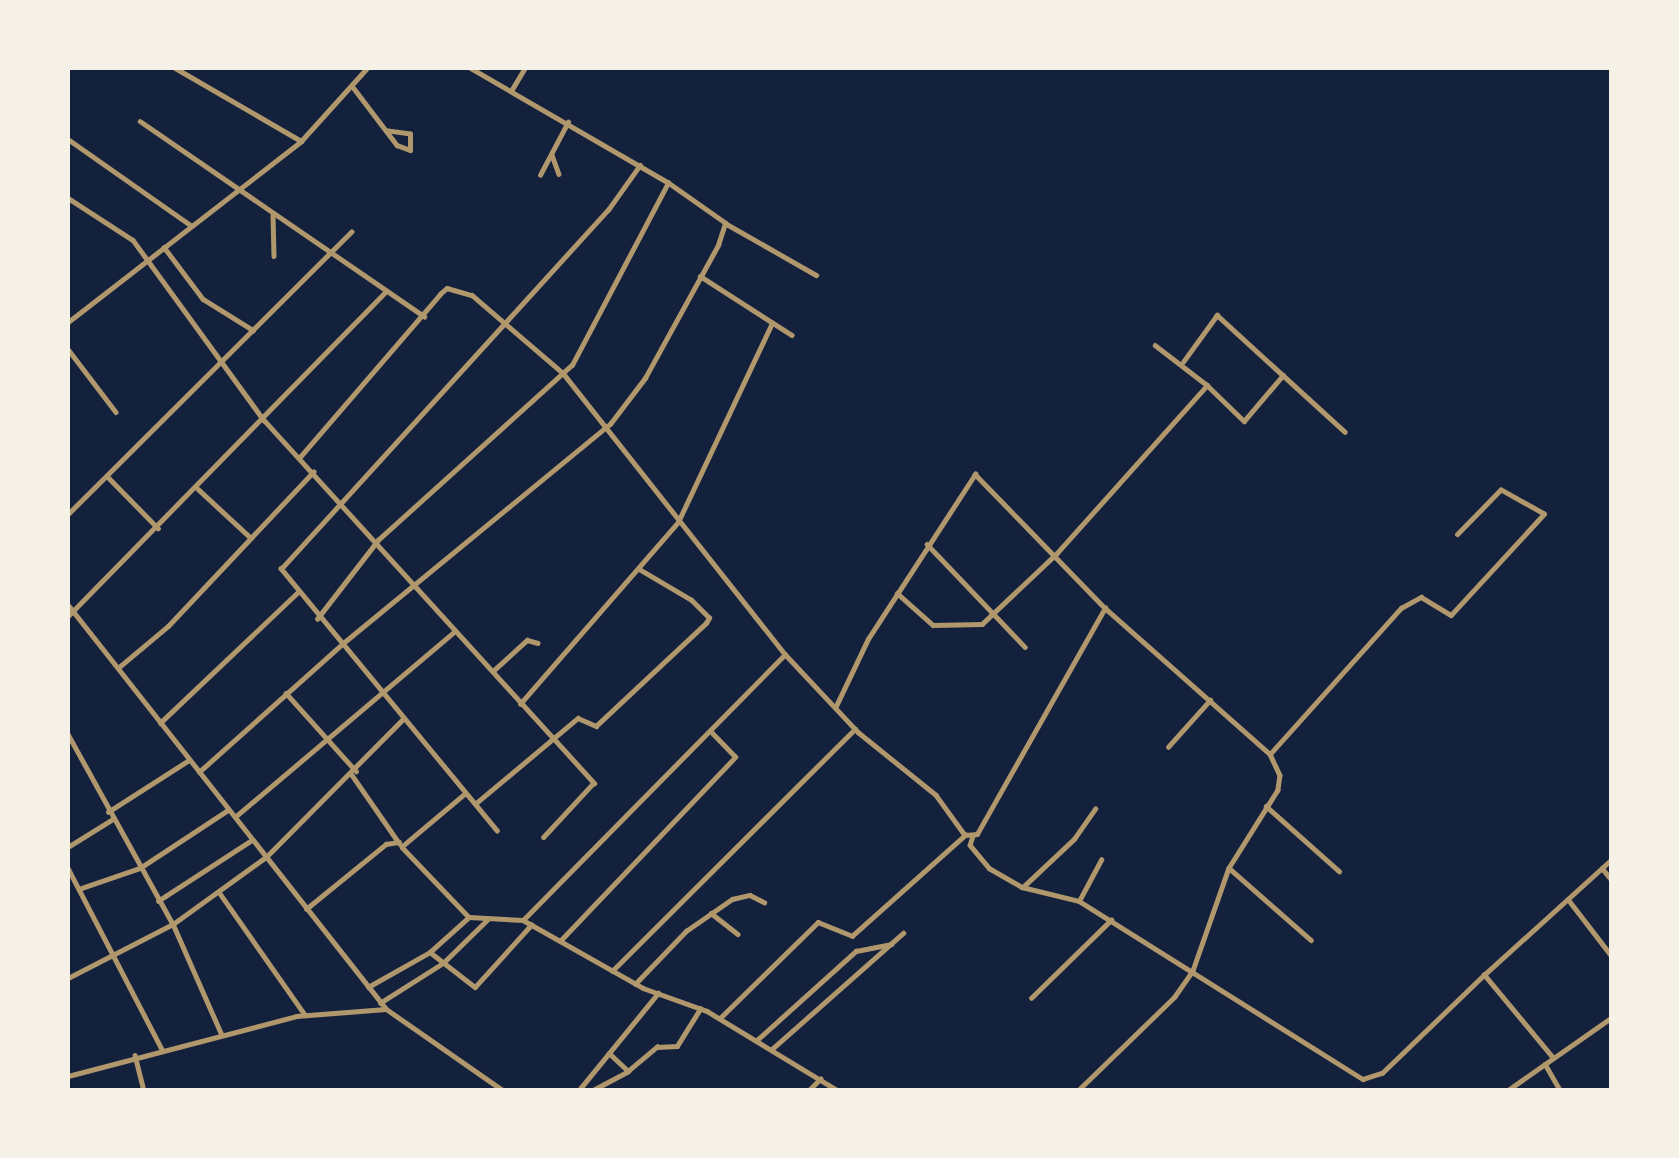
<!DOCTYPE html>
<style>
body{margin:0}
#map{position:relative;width:1679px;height:1158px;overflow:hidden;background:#14213d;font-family:"Source Sans 3",sans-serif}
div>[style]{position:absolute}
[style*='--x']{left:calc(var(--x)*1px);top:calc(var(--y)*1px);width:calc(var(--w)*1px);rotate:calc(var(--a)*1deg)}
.minor>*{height:4.5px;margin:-2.25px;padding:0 2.25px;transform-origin:2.25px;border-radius:2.25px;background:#b1986c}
.tertiary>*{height:5px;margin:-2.5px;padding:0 2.5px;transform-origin:2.5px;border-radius:2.5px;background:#b1986c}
span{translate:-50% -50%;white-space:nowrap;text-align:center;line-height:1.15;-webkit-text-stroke:5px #f6f1e7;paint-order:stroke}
.frame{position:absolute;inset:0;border:70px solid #f6f1e7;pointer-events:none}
</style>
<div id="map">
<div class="minor">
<div style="--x:353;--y:87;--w:73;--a:52.8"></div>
<div style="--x:397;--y:145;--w:14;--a:21"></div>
<div style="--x:410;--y:150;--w:16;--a:-90"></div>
<div style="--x:410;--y:134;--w:22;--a:-172"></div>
<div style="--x:511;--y:91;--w:27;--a:-59"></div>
<div style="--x:140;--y:121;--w:345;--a:34.5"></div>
<div style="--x:68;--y:139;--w:151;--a:35.1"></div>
<div style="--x:552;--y:155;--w:20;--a:70"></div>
<div style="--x:540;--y:175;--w:60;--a:-62.2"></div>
<div style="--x:68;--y:198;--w:77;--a:32.9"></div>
<div style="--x:133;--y:240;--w:223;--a:54"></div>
<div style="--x:264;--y:420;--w:491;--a:47.7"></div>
<div style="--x:594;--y:783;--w:74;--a:132.8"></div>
<div style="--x:273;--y:215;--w:41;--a:88.6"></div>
<div style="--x:725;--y:223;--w:105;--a:29.7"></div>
<div style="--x:164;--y:247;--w:65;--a:53.1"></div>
<div style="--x:203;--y:299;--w:59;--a:31.8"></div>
<div style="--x:700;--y:276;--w:109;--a:32.7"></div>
<div style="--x:1155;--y:345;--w:66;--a:37.6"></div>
<div style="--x:68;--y:349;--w:79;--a:52.7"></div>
<div style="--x:1183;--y:362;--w:58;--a:-54.1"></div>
<div style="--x:1217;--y:315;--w:173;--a:42.4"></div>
<div style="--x:300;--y:457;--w:215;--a:-49.3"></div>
<div style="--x:440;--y:294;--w:9;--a:-41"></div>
<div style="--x:447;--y:288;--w:26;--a:16"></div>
<div style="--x:472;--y:295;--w:120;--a:40.6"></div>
<div style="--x:563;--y:373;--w:358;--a:51.7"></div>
<div style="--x:785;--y:654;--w:107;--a:46.9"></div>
<div style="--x:858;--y:732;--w:100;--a:38.9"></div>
<div style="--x:936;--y:795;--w:49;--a:54.1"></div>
<div style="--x:965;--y:835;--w:12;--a:-5"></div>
<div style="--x:977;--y:834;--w:260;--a:-60.5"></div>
<div style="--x:107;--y:476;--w:73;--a:45.6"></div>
<div style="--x:198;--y:489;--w:69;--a:42.7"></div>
<div style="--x:68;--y:514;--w:400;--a:-44.9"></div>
<div style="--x:927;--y:544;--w:142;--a:46.4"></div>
<div style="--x:897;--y:593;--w:48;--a:41.6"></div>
<div style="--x:933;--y:625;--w:49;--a:-1.2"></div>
<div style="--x:982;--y:624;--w:103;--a:-43.4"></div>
<div style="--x:1057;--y:553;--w:225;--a:-48.2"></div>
<div style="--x:1207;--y:385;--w:52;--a:44.2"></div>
<div style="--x:1244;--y:421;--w:60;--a:-49.7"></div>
<div style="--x:68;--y:616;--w:453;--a:-45.6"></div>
<div style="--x:317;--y:619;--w:100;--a:-52.3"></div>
<div style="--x:378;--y:540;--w:261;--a:-42.1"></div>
<div style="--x:572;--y:365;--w:206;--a:-62.2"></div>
<div style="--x:118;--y:668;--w:65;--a:-40"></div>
<div style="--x:168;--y:626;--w:212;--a:-46.7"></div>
<div style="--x:493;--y:671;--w:46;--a:-42.4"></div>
<div style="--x:527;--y:640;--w:11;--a:15"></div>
<div style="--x:286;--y:693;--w:105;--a:48.1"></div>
<div style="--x:520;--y:704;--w:241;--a:-49"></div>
<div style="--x:678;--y:522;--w:220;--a:-64.7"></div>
<div style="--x:836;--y:706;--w:74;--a:-64.5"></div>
<div style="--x:868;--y:639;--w:197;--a:-57"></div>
<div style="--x:975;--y:474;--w:187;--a:45.9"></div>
<div style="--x:1105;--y:608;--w:220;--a:41.5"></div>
<div style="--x:1270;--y:754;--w:23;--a:65"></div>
<div style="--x:1280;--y:775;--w:15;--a:98"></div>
<div style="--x:1278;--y:790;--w:92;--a:122.1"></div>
<div style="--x:1229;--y:868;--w:109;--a:109.3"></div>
<div style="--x:1193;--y:971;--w:32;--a:125"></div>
<div style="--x:1175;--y:997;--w:134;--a:135.9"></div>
<div style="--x:160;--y:723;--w:190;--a:-43.5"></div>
<div style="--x:68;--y:734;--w:217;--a:61.1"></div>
<div style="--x:173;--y:924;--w:121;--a:66.2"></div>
<div style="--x:1168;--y:747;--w:63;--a:-48.2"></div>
<div style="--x:1270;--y:754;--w:196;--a:-48.1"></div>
<div style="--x:1401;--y:608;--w:23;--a:-29"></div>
<div style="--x:1421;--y:597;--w:35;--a:31"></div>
<div style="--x:1451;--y:615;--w:137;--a:-47.4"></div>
<div style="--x:1544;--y:514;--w:49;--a:-150.8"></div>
<div style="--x:1501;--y:490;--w:62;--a:134.3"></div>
<div style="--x:199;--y:772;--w:192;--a:-41.8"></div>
<div style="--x:342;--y:644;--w:347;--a:-39.4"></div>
<div style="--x:610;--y:424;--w:58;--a:-52.7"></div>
<div style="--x:645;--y:378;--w:152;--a:-61.2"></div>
<div style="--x:718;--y:245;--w:23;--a:-72"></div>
<div style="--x:725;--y:223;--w:70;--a:-144.9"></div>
<div style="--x:668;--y:183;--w:229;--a:-149.9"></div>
<div style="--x:352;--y:775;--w:83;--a:55.3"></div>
<div style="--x:465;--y:794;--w:82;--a:139.9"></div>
<div style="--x:402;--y:847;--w:97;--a:46.3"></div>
<div style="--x:469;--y:917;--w:54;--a:3.2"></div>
<div style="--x:523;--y:920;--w:138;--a:29.5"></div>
<div style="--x:643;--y:988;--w:68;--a:19.8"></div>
<div style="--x:707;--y:1011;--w:152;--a:31.3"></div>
<div style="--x:475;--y:804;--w:134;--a:-39.9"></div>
<div style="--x:578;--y:718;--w:20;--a:24"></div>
<div style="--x:596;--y:726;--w:151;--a:-43.1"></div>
<div style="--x:706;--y:623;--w:6;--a:-59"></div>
<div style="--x:709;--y:618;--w:25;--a:-135"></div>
<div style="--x:691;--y:600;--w:59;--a:-149.5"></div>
<div style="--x:1266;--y:806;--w:98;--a:41.7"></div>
<div style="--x:108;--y:812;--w:96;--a:-32.7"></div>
<div style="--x:235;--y:817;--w:287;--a:-40.2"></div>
<div style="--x:497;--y:831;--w:340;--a:-129.5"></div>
<div style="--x:281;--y:569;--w:486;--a:-47.7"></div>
<div style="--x:608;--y:210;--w:55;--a:-54.6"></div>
<div style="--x:973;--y:836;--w:9;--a:108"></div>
<div style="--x:970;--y:845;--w:30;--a:50"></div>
<div style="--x:989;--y:868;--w:38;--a:30"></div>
<div style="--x:1022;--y:887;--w:59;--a:13.8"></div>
<div style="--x:1079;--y:901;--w:335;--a:32.1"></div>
<div style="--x:1363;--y:1079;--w:20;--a:-18"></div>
<div style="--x:1382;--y:1073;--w:141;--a:-43.9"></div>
<div style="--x:68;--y:847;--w:53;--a:-31.9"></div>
<div style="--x:68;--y:868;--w:204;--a:62.6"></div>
<div style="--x:1229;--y:868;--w:109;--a:41.3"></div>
<div style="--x:1602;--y:868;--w:14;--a:51"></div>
<div style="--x:1023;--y:887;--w:70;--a:-43.3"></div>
<div style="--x:1074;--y:839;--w:37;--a:-55"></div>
<div style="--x:79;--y:889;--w:65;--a:-19"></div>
<div style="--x:140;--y:868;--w:105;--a:-33.4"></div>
<div style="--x:219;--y:892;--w:150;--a:55"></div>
<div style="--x:1568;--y:899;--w:71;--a:52.5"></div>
<div style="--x:158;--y:901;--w:112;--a:-33"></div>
<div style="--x:1079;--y:901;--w:47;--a:-61.8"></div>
<div style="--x:306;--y:909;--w:103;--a:-39.1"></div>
<div style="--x:386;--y:844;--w:13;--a:-9"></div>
<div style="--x:711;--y:913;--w:34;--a:38"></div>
<div style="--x:523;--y:920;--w:373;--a:-45.4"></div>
<div style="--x:560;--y:941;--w:254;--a:-46.4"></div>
<div style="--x:735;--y:757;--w:33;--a:-134"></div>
<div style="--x:430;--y:952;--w:57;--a:37.9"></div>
<div style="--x:475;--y:987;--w:84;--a:-47.9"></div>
<div style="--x:612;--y:971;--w:343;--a:-44.9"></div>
<div style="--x:68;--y:978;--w:118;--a:-27.2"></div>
<div style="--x:173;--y:924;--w:115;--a:-35.8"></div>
<div style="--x:266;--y:857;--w:193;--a:-45.2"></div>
<div style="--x:635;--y:984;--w:74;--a:-46.1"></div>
<div style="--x:686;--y:931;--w:56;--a:-34.8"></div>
<div style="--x:732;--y:899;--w:18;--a:-13"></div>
<div style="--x:750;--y:895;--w:16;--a:27"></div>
<div style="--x:368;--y:987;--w:71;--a:-29.4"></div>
<div style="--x:430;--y:952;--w:52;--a:-41.9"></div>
<div style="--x:1031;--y:998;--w:112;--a:-44.3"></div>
<div style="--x:380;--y:1003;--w:75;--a:-32.4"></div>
<div style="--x:443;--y:963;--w:63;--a:-44.4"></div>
<div style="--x:720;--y:1018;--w:137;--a:-44.4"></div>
<div style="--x:818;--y:922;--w:37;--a:22"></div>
<div style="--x:852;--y:936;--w:152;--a:-41.8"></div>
<div style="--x:757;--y:1040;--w:133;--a:-42"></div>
<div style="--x:856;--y:951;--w:36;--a:-11"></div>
<div style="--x:772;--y:1049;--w:175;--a:-41.5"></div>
<div style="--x:609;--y:1053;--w:26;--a:43"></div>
<div style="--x:628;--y:1071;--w:38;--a:-40"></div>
<div style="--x:657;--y:1047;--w:20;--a:-3"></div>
<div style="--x:677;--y:1046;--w:44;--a:-58.1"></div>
<div style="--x:135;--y:1055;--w:36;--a:76"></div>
<div style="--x:1553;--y:1058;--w:108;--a:-129.7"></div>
<div style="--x:1484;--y:975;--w:171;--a:-42.2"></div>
<div style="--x:1545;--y:1064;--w:30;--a:60"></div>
<div style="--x:579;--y:1090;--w:125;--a:-50.8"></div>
<div style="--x:593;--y:1090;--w:40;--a:-28"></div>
<div style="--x:809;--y:1090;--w:16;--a:-45"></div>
<div style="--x:1508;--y:1090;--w:126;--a:-35"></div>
</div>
<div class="tertiary">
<div style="--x:175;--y:68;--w:146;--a:30.1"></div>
<div style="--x:68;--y:322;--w:295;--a:-37.8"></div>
<div style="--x:301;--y:141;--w:98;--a:-47.9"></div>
<div style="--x:68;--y:605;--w:514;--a:51.79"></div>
<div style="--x:386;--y:1009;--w:141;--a:34.9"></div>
<div style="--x:68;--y:1076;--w:236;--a:-14.7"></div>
<div style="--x:296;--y:1016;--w:90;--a:-4.4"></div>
</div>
<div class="frame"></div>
</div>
